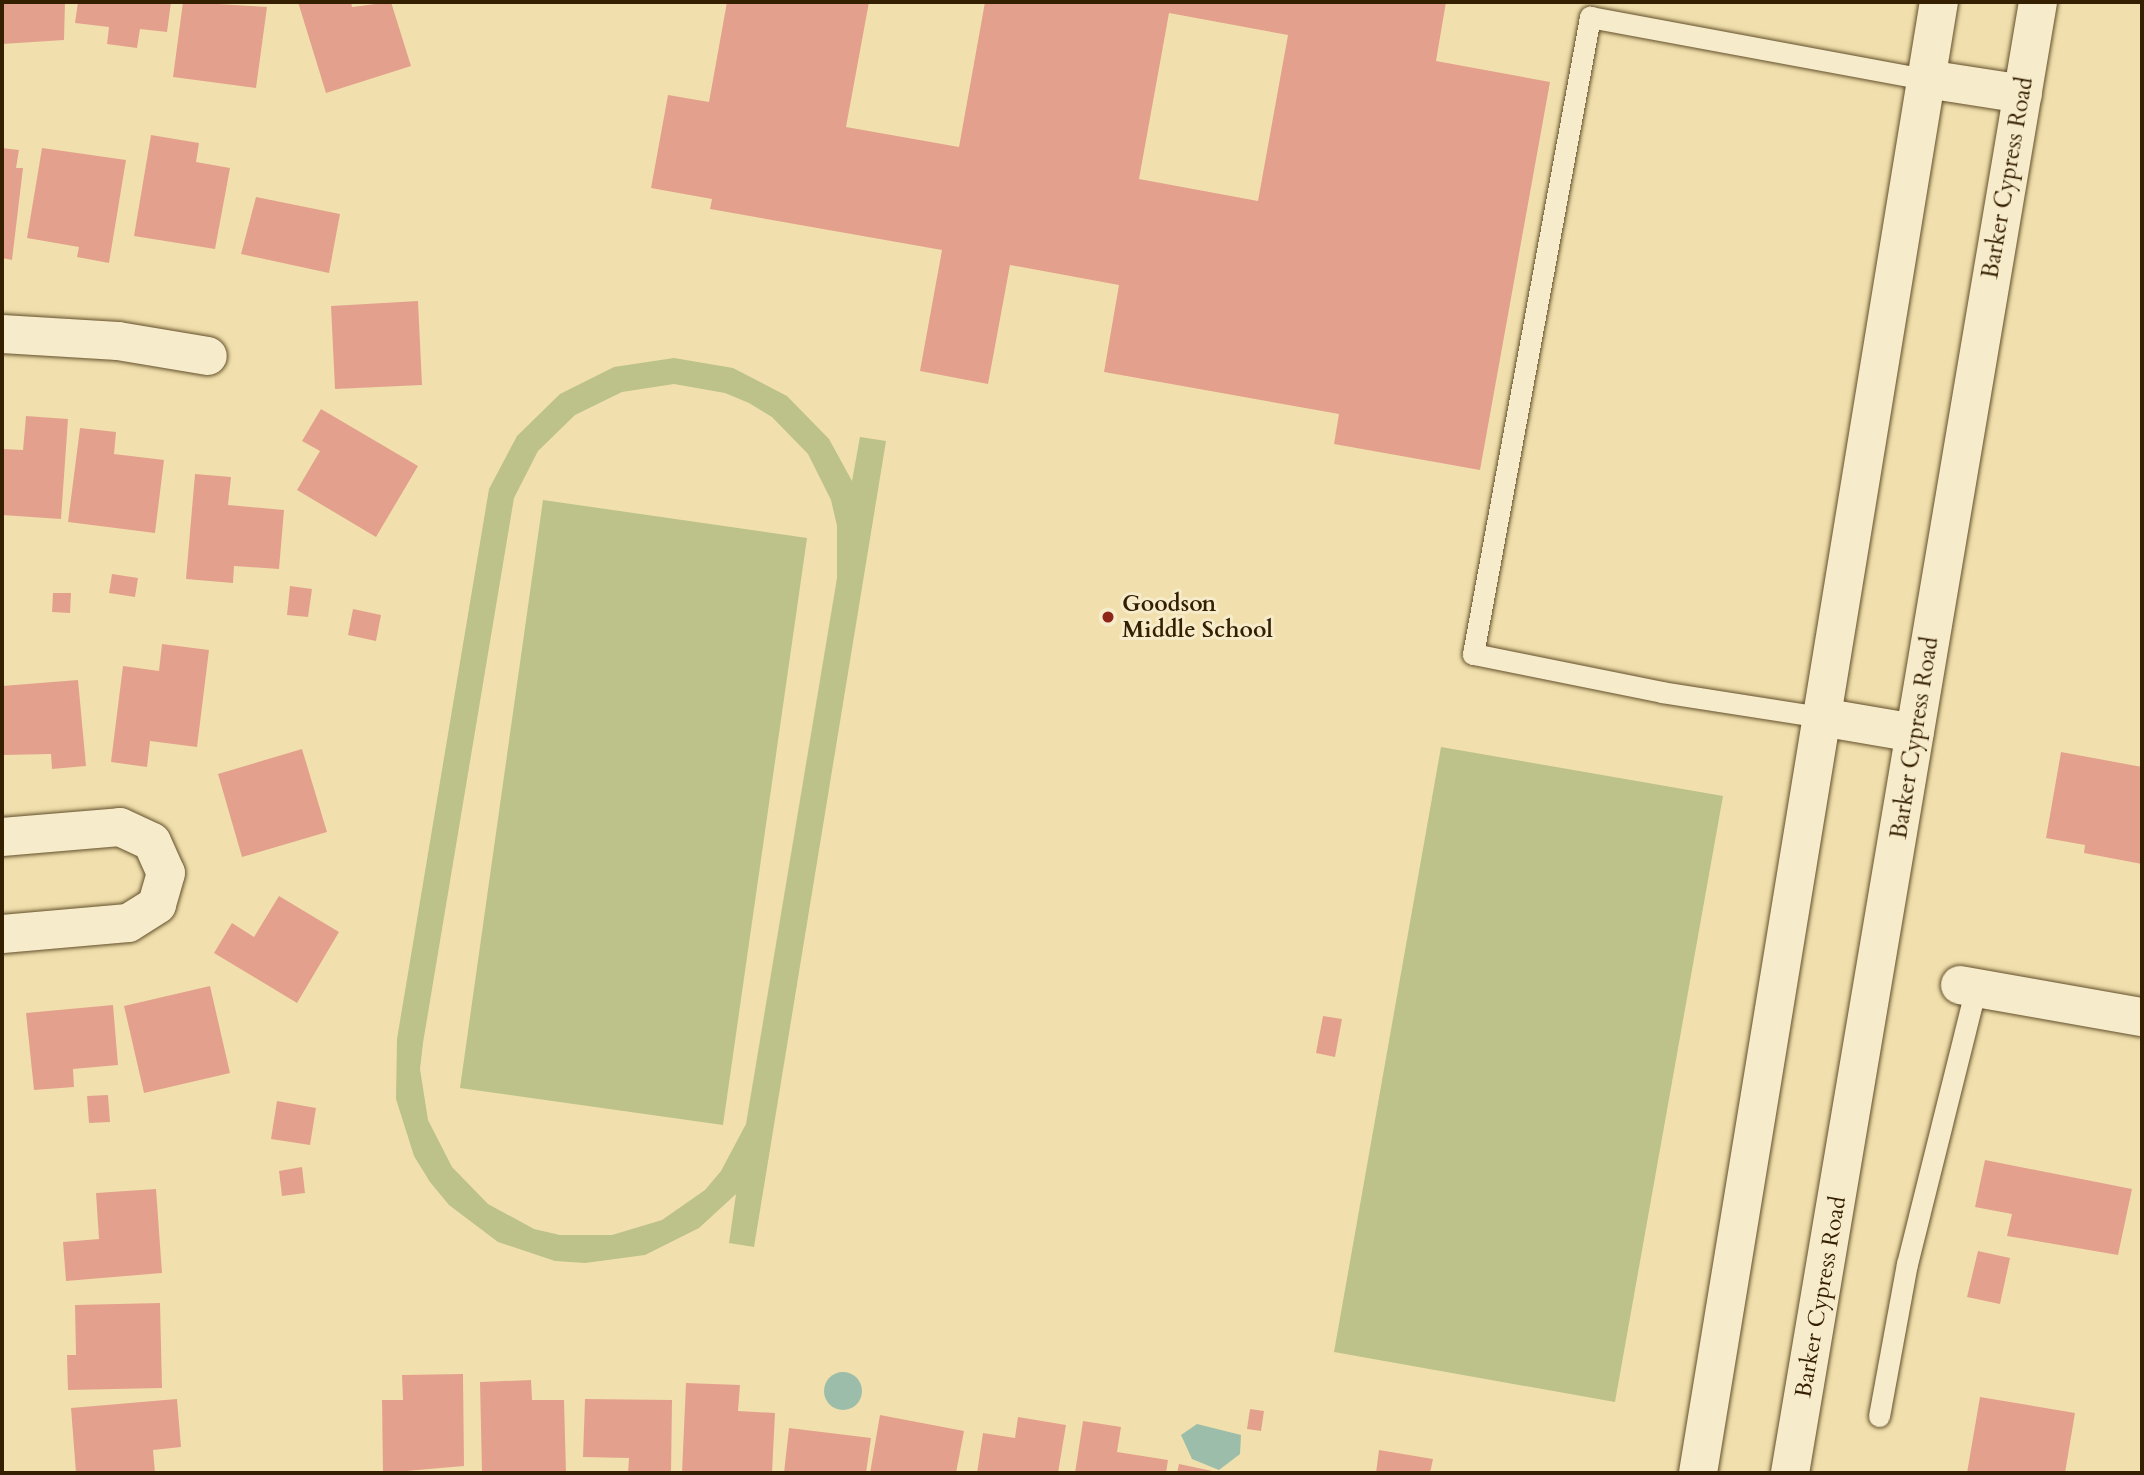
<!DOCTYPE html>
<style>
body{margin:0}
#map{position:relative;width:2144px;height:1475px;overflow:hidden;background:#f1e0ad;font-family:Cardo,serif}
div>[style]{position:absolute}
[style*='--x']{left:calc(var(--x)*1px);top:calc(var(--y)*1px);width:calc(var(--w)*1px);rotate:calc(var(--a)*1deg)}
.green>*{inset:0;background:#bcc289}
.water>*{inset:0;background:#9bbda9}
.round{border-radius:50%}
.building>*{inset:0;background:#e3a18d}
.roads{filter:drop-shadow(0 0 2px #634f2b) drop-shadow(0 0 2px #634f2b)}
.lane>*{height:21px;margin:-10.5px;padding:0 10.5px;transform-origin:10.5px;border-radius:10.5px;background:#f6ebca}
.street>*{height:38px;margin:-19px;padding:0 19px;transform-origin:19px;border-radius:19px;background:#f6ebca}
.secondary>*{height:38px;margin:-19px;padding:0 19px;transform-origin:19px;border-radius:19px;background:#f6ebca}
.dots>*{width:19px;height:19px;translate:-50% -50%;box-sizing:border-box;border:4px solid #f6ebca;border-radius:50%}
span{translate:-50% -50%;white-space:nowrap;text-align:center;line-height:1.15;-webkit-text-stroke:6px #f6ebca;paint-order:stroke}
.street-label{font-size:23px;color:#341f00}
.poi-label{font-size:23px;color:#341f00;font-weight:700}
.left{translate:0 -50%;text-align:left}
.frame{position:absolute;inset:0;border:4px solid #341f00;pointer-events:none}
</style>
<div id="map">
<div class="green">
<div style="clip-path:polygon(evenodd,674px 358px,733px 368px,787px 396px,829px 439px,852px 481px,860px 437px,886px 441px,754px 1247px,729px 1243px,736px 1194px,699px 1228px,645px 1255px,585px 1263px,555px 1261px,498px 1242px,449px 1205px,430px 1182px,414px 1156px,396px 1099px,397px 1039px,489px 489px,517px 436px,560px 394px,614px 367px,674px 358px,674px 384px,725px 393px,749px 403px,772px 417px,808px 454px,831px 500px,837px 526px,837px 578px,746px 1124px,721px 1171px,705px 1190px,662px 1220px,612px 1235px,560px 1235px,534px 1229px,488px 1204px,452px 1167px,428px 1120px,420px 1069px,423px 1043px,514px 498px,538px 451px,575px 415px,622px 392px,674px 384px)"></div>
<div style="clip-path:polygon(543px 500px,807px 538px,723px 1125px,460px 1088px)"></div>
<div style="clip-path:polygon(1441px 747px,1723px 796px,1615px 1402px,1334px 1352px)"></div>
</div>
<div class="water">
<div class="round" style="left:824px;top:1372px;width:38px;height:38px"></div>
<div style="clip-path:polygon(1197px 1424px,1241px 1435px,1240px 1454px,1219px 1470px,1192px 1459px,1181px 1435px)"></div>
</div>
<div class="building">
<div style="clip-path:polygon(2px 2px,65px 2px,64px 40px,2px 44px)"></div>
<div style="clip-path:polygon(78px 2px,171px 2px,167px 32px,140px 29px,137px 48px,107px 44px,109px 27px,75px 23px)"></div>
<div style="clip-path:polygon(183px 2px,267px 7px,256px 88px,173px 77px)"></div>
<div style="clip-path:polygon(298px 2px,351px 2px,352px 7px,391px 2px,411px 66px,326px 93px)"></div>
<div style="clip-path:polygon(evenodd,727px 2px,869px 2px,846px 127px,959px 147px,985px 2px,1446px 2px,1436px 61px,1550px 82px,1480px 470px,1334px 444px,1339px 414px,1104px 372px,1119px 285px,1010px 265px,988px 384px,920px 371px,942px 250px,710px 209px,712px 199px,651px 188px,668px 95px,709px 102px,727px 2px,1169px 13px,1288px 35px,1258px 201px,1139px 179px,1169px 13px)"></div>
<div style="clip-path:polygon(151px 135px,199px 143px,196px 162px,230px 168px,215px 249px,134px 236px)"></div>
<div style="clip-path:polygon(2px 148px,19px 150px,16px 168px,23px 168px,12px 260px,2px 258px)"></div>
<div style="clip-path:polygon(42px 148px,126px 160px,109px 263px,77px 257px,79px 247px,27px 238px)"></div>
<div style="clip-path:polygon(256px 197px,340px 214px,329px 273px,241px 254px)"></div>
<div style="clip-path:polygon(418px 301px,422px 385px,335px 389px,331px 306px)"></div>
<div style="clip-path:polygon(321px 409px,418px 466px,376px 537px,297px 490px,320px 451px,302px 441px)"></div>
<div style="clip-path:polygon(26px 416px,68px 419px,61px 519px,2px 515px,2px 449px,23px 450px)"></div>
<div style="clip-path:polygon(80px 428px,116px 432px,114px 454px,164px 460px,155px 533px,68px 522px)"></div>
<div style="clip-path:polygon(195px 474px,231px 477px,228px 505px,284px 510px,279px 569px,234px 566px,233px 583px,186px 579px)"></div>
<div style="clip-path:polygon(112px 574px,138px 578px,135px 597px,109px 593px)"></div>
<div style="clip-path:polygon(290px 586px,312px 589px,308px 617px,287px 615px)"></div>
<div style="clip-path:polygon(53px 593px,71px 593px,70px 613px,52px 612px)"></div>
<div style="clip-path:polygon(353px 609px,381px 615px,376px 641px,348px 635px)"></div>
<div style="clip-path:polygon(162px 644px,209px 650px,197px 747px,150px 741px,147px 767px,111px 762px,123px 666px,159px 671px)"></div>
<div style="clip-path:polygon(78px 680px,86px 766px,52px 769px,51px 754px,3px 755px,2px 686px)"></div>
<div style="clip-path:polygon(302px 749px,327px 832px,242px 857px,218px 774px)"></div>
<div style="clip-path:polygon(2061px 752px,2142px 767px,2142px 864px,2084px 853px,2085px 845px,2046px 838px)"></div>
<div style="clip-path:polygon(279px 896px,339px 932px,297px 1003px,214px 953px,232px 923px,254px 937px)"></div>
<div style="clip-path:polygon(210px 986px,230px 1073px,144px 1093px,124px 1006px)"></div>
<div style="clip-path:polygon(113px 1005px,118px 1065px,73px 1069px,74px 1087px,34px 1090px,26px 1013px)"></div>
<div style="clip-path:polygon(1323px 1016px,1342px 1019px,1335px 1057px,1316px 1053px)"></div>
<div style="clip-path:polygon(108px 1095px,110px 1122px,89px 1123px,87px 1096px)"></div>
<div style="clip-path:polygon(277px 1101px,316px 1108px,310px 1145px,271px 1139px)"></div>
<div style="clip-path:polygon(1985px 1160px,2132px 1189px,2118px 1255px,2007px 1236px,2012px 1214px,1975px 1207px)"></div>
<div style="clip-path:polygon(302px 1167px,305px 1193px,282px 1196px,279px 1171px)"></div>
<div style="clip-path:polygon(156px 1189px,162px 1273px,66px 1281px,63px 1242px,99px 1239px,96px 1193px)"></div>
<div style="clip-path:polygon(1978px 1251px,2010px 1258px,2000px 1304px,1967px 1297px)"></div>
<div style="clip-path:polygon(160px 1303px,162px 1388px,68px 1390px,67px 1355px,76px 1355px,75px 1305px)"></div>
<div style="clip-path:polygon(463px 1374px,464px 1466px,383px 1473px,382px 1400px,403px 1400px,402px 1375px)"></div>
<div style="clip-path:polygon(531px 1380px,532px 1400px,564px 1400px,566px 1473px,482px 1473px,480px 1382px)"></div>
<div style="clip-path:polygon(686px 1383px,740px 1385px,738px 1411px,775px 1413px,772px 1473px,682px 1473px)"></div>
<div style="clip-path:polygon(1980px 1397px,2075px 1413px,2065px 1473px,1967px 1473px)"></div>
<div style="clip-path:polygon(177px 1399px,181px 1447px,153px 1450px,155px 1473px,76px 1473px,71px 1408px)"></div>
<div style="clip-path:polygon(585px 1399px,672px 1400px,671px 1473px,628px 1473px,629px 1458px,583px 1457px)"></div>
<div style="clip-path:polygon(1250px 1409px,1264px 1411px,1261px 1431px,1247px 1429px)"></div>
<div style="clip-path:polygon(880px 1415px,964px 1431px,956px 1473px,870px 1473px)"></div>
<div style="clip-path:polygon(1018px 1417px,1066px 1425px,1058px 1473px,977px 1473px,983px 1433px,1015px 1438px)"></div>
<div style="clip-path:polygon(1083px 1421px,1121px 1427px,1117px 1452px,1168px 1460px,1166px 1473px,1075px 1473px)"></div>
<div style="clip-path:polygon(789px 1428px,871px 1438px,866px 1473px,784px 1473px)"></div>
<div style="clip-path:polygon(1379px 1450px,1433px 1459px,1430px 1473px,1376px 1473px)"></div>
<div style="clip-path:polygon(1179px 1464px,1217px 1472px,1217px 1473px,1177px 1473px)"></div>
</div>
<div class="roads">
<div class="lane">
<div style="--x:1821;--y:717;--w:161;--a:-171.1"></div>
<div style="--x:1662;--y:692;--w:193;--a:-168.6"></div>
<div style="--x:1473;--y:654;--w:648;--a:-79.59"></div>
<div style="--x:1590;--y:17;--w:342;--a:10.5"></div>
<div style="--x:1879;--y:1416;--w:155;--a:-79.6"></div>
<div style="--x:1907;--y:1264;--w:284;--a:-76"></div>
</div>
<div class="street">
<div style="--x:2;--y:334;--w:116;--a:3.5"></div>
<div style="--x:118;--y:341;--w:91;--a:9.5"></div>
<div style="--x:2;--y:837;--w:118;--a:-4.8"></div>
<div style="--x:120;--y:827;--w:35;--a:25"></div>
<div style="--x:152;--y:842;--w:34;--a:66"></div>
<div style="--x:166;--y:873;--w:33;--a:106"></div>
<div style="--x:157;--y:905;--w:34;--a:148"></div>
<div style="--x:128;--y:923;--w:126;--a:175"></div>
<div style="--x:1960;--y:985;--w:185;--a:10"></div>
</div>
<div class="secondary">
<div style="--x:1926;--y:79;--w:98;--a:8.8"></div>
<div style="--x:1821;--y:717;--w:95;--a:9.7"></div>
<div style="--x:1698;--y:1473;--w:1491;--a:-80.7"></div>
<div style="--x:1790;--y:1473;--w:1492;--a:-80.43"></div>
</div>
</div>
<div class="dots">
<div style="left:1108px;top:617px;background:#8f2418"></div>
</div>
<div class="street-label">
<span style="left:2008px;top:178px;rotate:-80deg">Barker Cypress Road</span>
<span style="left:1915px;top:738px;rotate:-81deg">Barker Cypress Road</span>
<span style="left:1821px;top:1297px;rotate:-80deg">Barker Cypress Road</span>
</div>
<div class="poi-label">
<span class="left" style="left:1122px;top:617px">Goodson<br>Middle School</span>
</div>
<div class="frame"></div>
</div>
